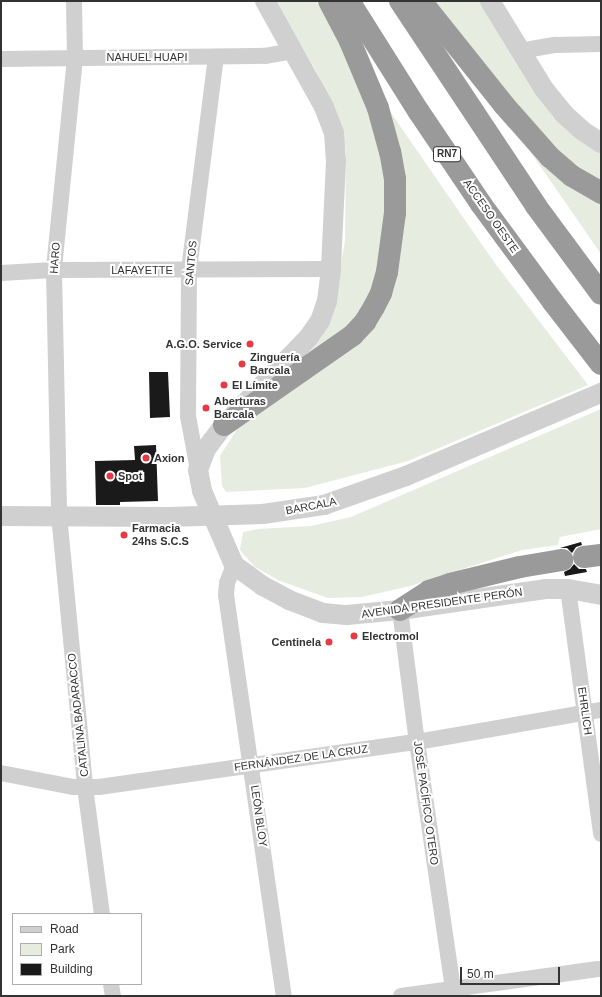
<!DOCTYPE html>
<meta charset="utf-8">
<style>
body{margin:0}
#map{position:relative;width:602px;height:997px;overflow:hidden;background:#fff;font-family:Arial,sans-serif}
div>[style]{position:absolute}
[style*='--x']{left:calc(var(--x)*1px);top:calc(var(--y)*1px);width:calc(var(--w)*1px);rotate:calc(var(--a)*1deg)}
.green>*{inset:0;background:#e6ecdf}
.building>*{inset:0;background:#1a1a1a}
.minor>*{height:16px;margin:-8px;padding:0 8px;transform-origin:8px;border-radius:8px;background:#d0d0d0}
.tertiary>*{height:20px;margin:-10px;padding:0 10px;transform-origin:10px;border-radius:10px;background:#d0d0d0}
.motorway>*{height:22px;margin:-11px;padding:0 11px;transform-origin:11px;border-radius:11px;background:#9a9a9a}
.dots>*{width:11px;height:11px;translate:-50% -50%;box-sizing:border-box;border:2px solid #fff;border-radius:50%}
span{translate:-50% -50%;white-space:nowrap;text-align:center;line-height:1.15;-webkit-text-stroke:4px #fff;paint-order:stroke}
.shield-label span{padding:1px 3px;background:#fff;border:1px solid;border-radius:3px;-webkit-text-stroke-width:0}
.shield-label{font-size:10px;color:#333;font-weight:700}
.street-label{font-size:11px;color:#333}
.poi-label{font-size:11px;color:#333;font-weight:700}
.right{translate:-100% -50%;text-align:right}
.left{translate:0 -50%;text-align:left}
.frame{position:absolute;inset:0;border:2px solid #333;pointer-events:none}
.legend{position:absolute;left:12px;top:913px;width:130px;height:72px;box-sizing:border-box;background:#fff;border:1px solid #adadad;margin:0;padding:5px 7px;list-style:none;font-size:12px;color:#333}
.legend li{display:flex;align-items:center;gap:8px;height:20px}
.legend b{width:20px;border:1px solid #adadad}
.scale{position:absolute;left:460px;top:967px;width:100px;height:18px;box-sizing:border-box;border:2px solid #333;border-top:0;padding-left:5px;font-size:12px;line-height:14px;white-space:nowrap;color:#333;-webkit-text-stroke:3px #fff;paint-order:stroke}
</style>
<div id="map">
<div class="green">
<div style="clip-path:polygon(275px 1px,316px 1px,341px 44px,371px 118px,383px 163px,386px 199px,379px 264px,369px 294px,357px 318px,282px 376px,336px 295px,345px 240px,346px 152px,341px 124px,315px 69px)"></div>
<div style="clip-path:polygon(432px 1px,483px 1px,601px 148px,601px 180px,577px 167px,545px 137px,473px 55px)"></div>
<div style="clip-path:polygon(498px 105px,601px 195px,601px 254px)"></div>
<div style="clip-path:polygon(389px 110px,494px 262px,588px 385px,408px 461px,305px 488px,226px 492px,222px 486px,220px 456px,241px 423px,383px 306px)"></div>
<div style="clip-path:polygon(601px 409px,601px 529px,560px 537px,558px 545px,522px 550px,410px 586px,362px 597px,328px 598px,280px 581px,255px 567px,240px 550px,243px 532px,258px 529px,311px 526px,351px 517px)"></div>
</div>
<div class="building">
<div style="clip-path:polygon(149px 372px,168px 372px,170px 417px,150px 418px)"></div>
<div style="clip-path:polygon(156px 445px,158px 501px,120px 502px,120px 505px,96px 505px,95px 461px,135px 460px,134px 446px)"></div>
<div style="clip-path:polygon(581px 542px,582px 545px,576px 547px,572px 553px,567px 548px,560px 548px)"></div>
<div style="clip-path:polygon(574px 564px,579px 569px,586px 569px,587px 572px,565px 576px,564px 572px,570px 569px)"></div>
</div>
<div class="minor">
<div style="--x:74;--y:1;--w:57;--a:89"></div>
<div style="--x:75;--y:58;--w:213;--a:95.7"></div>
<div style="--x:54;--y:270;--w:245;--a:88.8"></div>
<div style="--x:59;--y:515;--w:273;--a:84.5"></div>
<div style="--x:85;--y:787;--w:128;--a:82.4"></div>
<div style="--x:520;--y:51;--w:36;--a:-10"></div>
<div style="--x:555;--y:45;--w:46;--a:-1.2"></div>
<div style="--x:1;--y:59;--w:264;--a:-0.7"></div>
<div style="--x:265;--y:56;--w:28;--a:-10"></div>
<div style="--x:1;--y:273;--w:53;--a:-3.2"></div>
<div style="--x:54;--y:270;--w:277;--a:-0.2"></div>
<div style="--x:198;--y:470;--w:55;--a:-100.5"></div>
<div style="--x:188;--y:416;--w:146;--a:-89.6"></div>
<div style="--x:189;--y:270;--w:215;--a:-82.8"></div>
<div style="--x:234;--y:565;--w:19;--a:111"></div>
<div style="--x:227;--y:583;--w:12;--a:95"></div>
<div style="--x:226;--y:595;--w:405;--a:81.8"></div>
<div style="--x:568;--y:589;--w:247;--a:82.3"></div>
<div style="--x:400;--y:610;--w:133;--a:82.7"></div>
<div style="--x:417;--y:742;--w:257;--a:81.7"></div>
<div style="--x:1;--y:773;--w:73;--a:11"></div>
<div style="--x:73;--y:787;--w:26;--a:0"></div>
<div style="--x:99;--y:787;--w:321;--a:-8.1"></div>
<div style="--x:417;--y:742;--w:187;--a:-9.9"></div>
<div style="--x:111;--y:984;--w:12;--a:81"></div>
<div style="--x:401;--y:996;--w:199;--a:-7.8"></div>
</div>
<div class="tertiary">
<div style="--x:265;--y:1;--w:121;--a:60.9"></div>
<div style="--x:324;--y:107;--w:28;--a:69"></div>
<div style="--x:334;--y:133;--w:28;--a:86"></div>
<div style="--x:336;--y:161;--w:108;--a:92.7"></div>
<div style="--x:331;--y:269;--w:32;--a:97"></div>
<div style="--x:327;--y:301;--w:21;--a:109"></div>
<div style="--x:320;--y:321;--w:19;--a:125"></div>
<div style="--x:309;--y:337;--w:122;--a:134"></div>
<div style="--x:224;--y:425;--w:30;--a:127"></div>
<div style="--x:206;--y:449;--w:22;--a:111"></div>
<div style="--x:198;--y:470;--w:21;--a:79"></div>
<div style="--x:202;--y:491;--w:81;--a:66.6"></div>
<div style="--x:234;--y:565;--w:36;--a:36"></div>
<div style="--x:263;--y:586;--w:30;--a:28"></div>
<div style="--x:289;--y:600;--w:36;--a:21"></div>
<div style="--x:323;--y:613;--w:24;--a:5"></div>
<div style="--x:347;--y:615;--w:53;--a:-5.4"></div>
<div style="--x:400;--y:610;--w:147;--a:-8.2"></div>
<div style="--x:545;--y:589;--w:23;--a:0"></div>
<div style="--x:568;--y:589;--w:34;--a:10"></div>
<div style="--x:490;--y:1;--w:103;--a:58.5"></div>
<div style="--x:544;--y:89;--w:32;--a:51"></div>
<div style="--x:564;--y:114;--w:25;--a:42"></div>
<div style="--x:583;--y:131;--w:22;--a:34"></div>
<div style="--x:1;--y:516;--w:168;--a:0.3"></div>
<div style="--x:169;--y:517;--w:94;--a:-1.8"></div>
<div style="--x:263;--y:514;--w:62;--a:-8.4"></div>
<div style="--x:324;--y:505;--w:87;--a:-19.5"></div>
<div style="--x:406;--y:476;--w:212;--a:-23.1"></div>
</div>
<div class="motorway">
<div style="--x:349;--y:1;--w:131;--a:57.8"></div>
<div style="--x:419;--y:112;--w:111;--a:56"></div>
<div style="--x:481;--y:204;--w:122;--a:53.7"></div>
<div style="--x:553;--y:302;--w:78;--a:52.3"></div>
<div style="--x:400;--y:1;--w:246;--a:56.4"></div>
<div style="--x:536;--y:206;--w:109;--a:53.5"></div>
<div style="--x:421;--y:1;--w:133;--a:51.4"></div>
<div style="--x:504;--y:105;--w:69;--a:48.5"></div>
<div style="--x:550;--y:157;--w:29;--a:41"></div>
<div style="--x:572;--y:176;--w:34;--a:30"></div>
<div style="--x:224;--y:425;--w:157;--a:-34.9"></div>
<div style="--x:353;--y:335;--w:18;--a:-47"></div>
<div style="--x:365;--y:322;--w:17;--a:-59"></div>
<div style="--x:374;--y:307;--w:16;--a:-63"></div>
<div style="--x:381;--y:293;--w:22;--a:-74"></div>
<div style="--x:387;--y:272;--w:60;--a:-82.3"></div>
<div style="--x:395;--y:213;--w:34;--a:-90"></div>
<div style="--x:395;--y:179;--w:27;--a:-100"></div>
<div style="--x:390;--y:152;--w:46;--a:-105.3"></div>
<div style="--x:378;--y:108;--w:73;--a:-112.7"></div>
<div style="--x:350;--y:41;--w:45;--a:-117.7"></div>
<div style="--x:584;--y:557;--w:17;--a:-7"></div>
<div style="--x:400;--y:610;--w:35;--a:-33"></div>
<div style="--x:429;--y:591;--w:22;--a:-18"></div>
<div style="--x:450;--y:584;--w:72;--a:-13.7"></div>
<div style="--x:520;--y:567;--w:43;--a:-9.5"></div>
</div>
<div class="dots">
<div style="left:250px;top:344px;background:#e63946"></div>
<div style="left:242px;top:364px;background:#e63946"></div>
<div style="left:224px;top:385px;background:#e63946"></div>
<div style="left:206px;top:408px;background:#e63946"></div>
<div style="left:146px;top:458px;background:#e63946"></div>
<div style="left:110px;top:476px;background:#e63946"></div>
<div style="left:124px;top:535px;background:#e63946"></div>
<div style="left:354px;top:636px;background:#e63946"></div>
<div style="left:329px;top:642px;background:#e63946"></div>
</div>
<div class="shield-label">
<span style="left:447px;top:154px">RN7</span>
</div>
<div class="street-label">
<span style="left:147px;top:57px">NAHUEL HUAPI</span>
<span style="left:491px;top:216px;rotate:55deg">ACCESO OESTE</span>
<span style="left:55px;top:258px;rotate:-86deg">HARO</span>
<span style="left:191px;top:263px;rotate:-85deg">SANTOS</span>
<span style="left:142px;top:270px">LAFAYETTE</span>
<span style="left:311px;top:506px;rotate:-11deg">BARCALA</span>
<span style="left:442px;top:603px;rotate:-8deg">AVENIDA PRESIDENTE PERÓN</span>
<span style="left:585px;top:711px;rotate:82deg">EHRLICH</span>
<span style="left:78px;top:715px;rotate:-96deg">CATALINA BADARACCO</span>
<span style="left:301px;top:758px;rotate:-8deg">FERNÁNDEZ DE LA CRUZ</span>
<span style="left:426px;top:803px;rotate:82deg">JOSÉ PACÍFICO OTERO</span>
<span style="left:259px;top:816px;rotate:82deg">LEÓN BLOY</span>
</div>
<div class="poi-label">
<span class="right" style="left:242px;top:344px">A.G.O. Service</span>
<span class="left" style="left:250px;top:364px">Zinguería<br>Barcala</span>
<span class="left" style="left:232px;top:385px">El Límite</span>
<span class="left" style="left:214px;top:408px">Aberturas<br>Barcala</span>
<span class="left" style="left:154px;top:458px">Axion</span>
<span class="left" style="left:118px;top:476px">Spot</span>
<span class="left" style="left:132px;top:535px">Farmacia<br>24hs S.C.S</span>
<span class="left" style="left:362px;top:636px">Electromol</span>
<span class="right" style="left:321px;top:642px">Centinela</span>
</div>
<div class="frame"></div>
<ul class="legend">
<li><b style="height:5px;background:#d0d0d0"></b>Road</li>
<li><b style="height:11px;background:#e6ecdf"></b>Park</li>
<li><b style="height:11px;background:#1a1a1a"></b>Building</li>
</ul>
<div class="scale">50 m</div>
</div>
